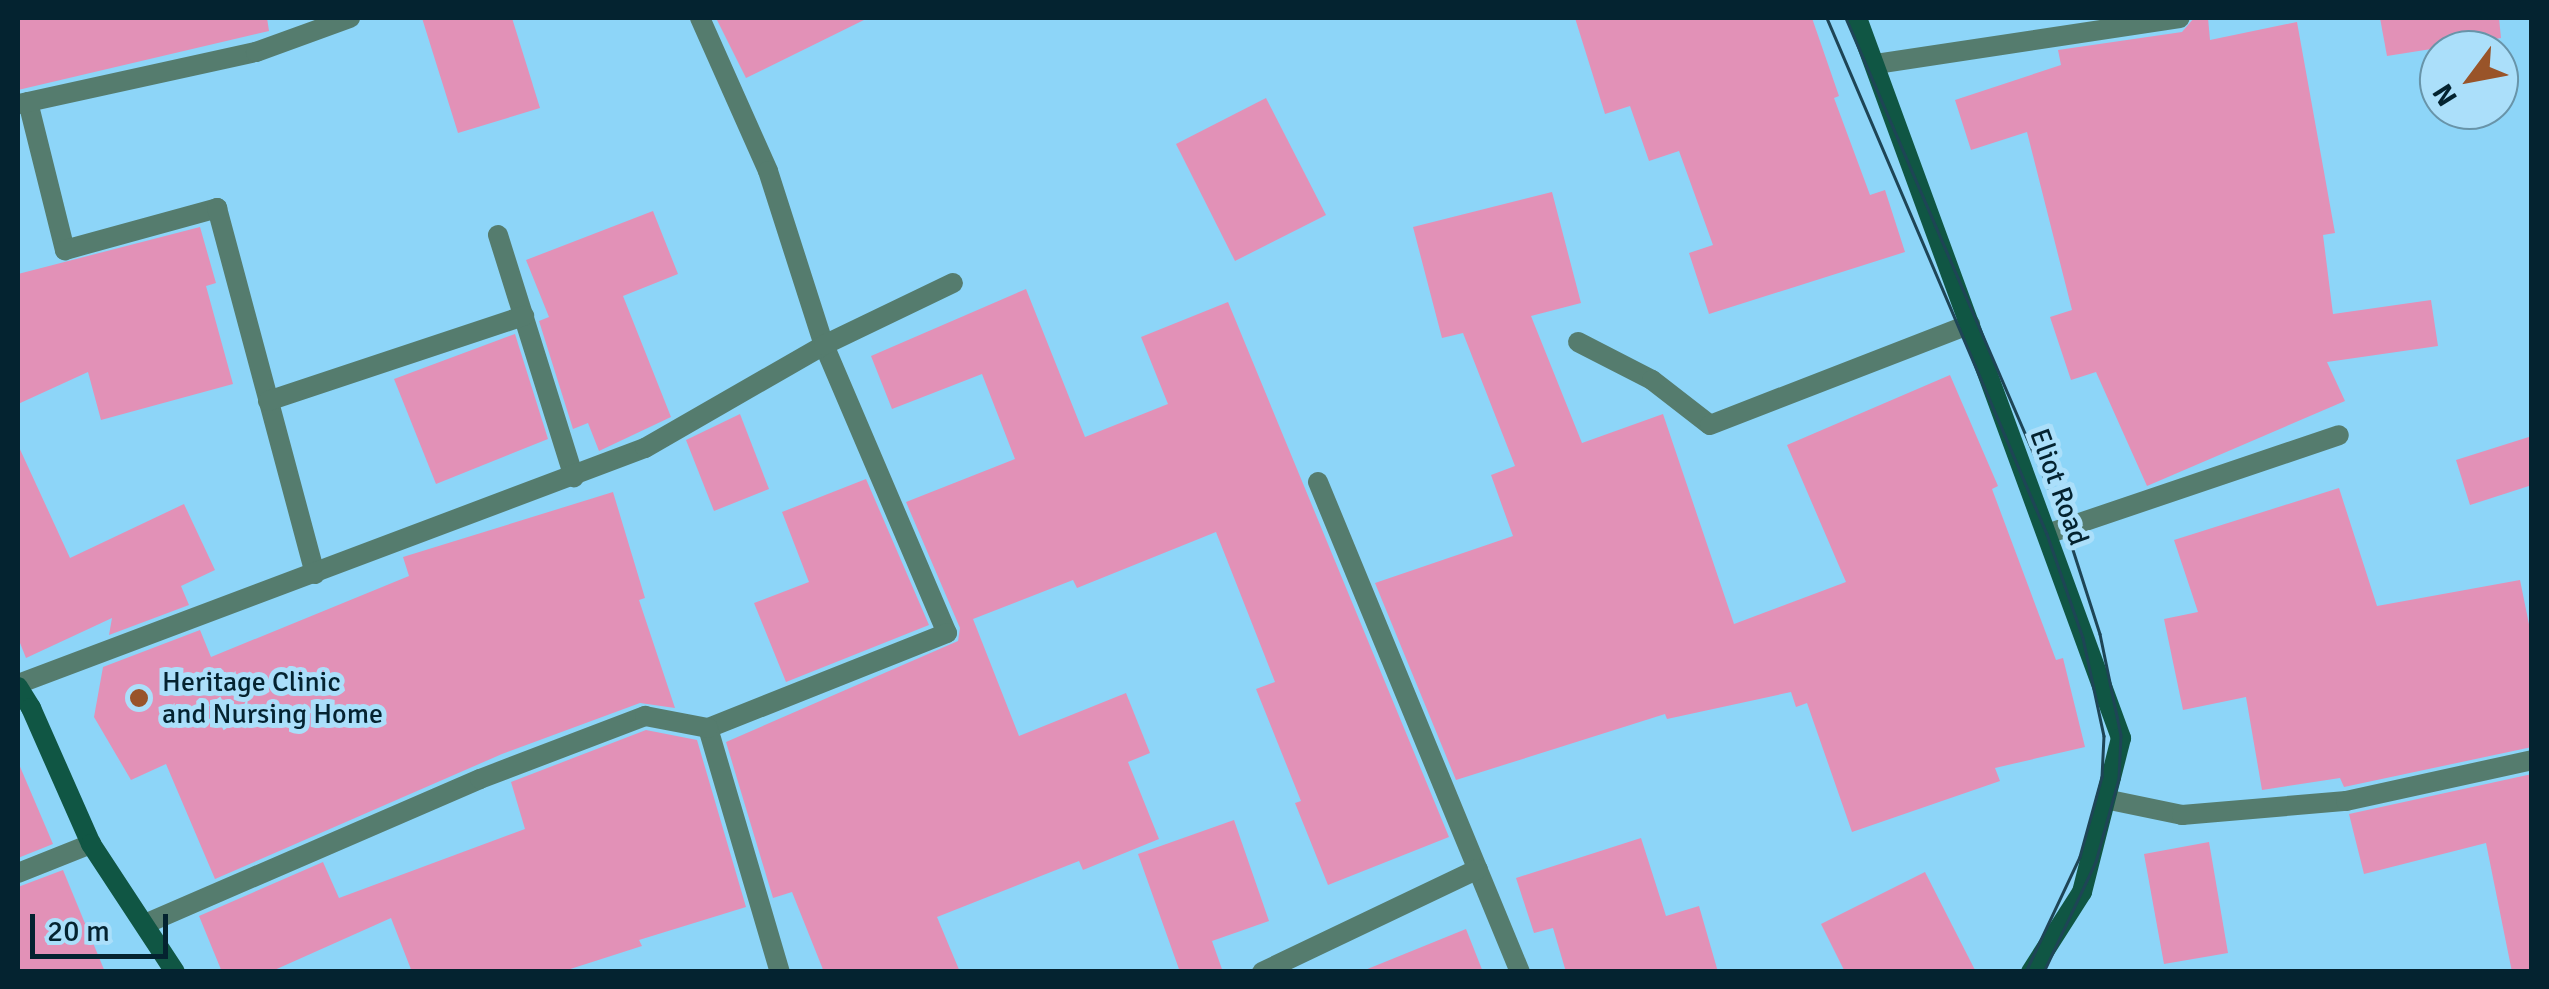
<!DOCTYPE html>
<style>
body{margin:0}
#map{position:relative;width:2549px;height:989px;overflow:hidden;background:#8dd5f8;font-family:Signika,sans-serif}
div>[style]{position:absolute}
[style*='--x']{left:calc(var(--x)*1px);top:calc(var(--y)*1px);width:calc(var(--w)*1px);rotate:calc(var(--a)*1deg)}
.building>*{inset:0;background:#e291b7}
.lane>*{height:20px;margin:-10px;padding:0 10px;transform-origin:10px;border-radius:10px;background:#557c6e}
.street>*{height:20px;margin:-10px;padding:0 10px;transform-origin:10px;border-radius:10px;background:#557c6e}
.secondary>*{height:20px;margin:-10px;padding:0 10px;transform-origin:10px;border-radius:10px;background:#105644}
.tram>*{height:2.5px;margin:-1.25px;padding:0 1.25px;transform-origin:1.25px;border-radius:1.25px;background:#1e4556}
.dots>*{width:28px;height:28px;translate:-50% -50%;box-sizing:border-box;border:5px solid #abdffa;border-radius:50%}
span{translate:-50% -50%;white-space:nowrap;text-align:center;line-height:1.15;-webkit-text-stroke:10px #abdffa;paint-order:stroke}
.street-label{font-size:28px;color:#042330}
.poi-label{font-size:28px;color:#042330}
.left{translate:0 -50%;text-align:left}
.frame{position:absolute;inset:0;border:20px solid #042330;pointer-events:none}
.north{position:absolute;left:2419px;top:30px;width:100px;height:100px;box-sizing:border-box;background:#abdffa;border:2px solid #6894a9;border-radius:50%;rotate:238deg;font-size:28px;font-weight:700;line-height:40px;text-align:center;color:#042330}
.north::after{content:'';display:block;margin:auto;width:35px;height:45px;background:#995429;clip-path:polygon(50% 0,100% 100%,50% 72%,0 100%)}
.scale{position:absolute;left:30px;top:914px;width:138px;height:45px;box-sizing:border-box;border:5px solid #042330;border-top:0;padding-left:12px;font-size:30px;line-height:35px;white-space:nowrap;color:#042330;-webkit-text-stroke:8px #abdffa;paint-order:stroke}
</style>
<div id="map">
<div class="building">
<div style="clip-path:polygon(18px 18px,267px 18px,269px 31px,18px 90px)"></div>
<div style="clip-path:polygon(422px 18px,512px 18px,540px 108px,458px 133px)"></div>
<div style="clip-path:polygon(716px 18px,868px 18px,746px 78px)"></div>
<div style="clip-path:polygon(1575px 18px,1812px 18px,1839px 96px,1834px 98px,1870px 195px,1885px 190px,1905px 252px,1709px 314px,1689px 253px,1713px 245px,1679px 151px,1649px 161px,1630px 106px,1605px 114px)"></div>
<div style="clip-path:polygon(2194px 18px,2208px 18px,2210px 40px,2297px 22px,2335px 233px,2323px 235px,2333px 314px,2431px 300px,2438px 346px,2327px 362px,2345px 401px,2147px 486px,2096px 372px,2071px 380px,2050px 317px,2072px 310px,2027px 132px,1971px 150px,1955px 100px,2061px 65px,2058px 50px,2182px 32px)"></div>
<div style="clip-path:polygon(2380px 18px,2499px 18px,2501px 38px,2387px 56px)"></div>
<div style="clip-path:polygon(1266px 98px,1326px 215px,1235px 261px,1176px 144px)"></div>
<div style="clip-path:polygon(1552px 192px,1581px 303px,1531px 316px,1582px 443px,1663px 414px,1734px 624px,1846px 582px,1787px 445px,1950px 375px,1998px 486px,1992px 489px,2056px 660px,2063px 658px,2085px 747px,1995px 768px,2000px 781px,1852px 832px,1807px 703px,1796px 707px,1791px 692px,1667px 719px,1665px 714px,1456px 780px,1375px 583px,1513px 536px,1491px 475px,1515px 466px,1463px 333px,1442px 338px,1413px 227px)"></div>
<div style="clip-path:polygon(653px 211px,678px 274px,623px 296px,671px 417px,599px 451px,588px 423px,573px 429px,539px 321px,549px 317px,526px 260px)"></div>
<div style="clip-path:polygon(200px 227px,216px 283px,206px 286px,233px 384px,101px 420px,88px 372px,18px 404px,18px 274px)"></div>
<div style="clip-path:polygon(1026px 289px,1085px 437px,1168px 404px,1141px 337px,1228px 302px,1449px 837px,1328px 885px,1295px 803px,1301px 801px,1256px 689px,1275px 682px,1216px 532px,1077px 588px,1073px 580px,973px 619px,1019px 736px,1126px 693px,1150px 753px,1128px 762px,1159px 839px,1083px 870px,1079px 861px,937px 917px,960px 972px,824px 972px,792px 892px,773px 898px,726px 742px,958px 641px,960px 628px,906px 502px,1015px 459px,982px 374px,892px 409px,871px 356px)"></div>
<div style="clip-path:polygon(515px 334px,548px 439px,436px 484px,394px 379px)"></div>
<div style="clip-path:polygon(740px 414px,769px 489px,714px 511px,686px 440px)"></div>
<div style="clip-path:polygon(2532px 436px,2532px 485px,2470px 505px,2456px 460px)"></div>
<div style="clip-path:polygon(18px 445px,70px 558px,184px 504px,215px 570px,181px 586px,189px 605px,109px 635px,112px 618px,26px 658px,18px 638px)"></div>
<div style="clip-path:polygon(866px 479px,929px 625px,786px 682px,754px 603px,809px 582px,782px 512px)"></div>
<div style="clip-path:polygon(2339px 488px,2377px 606px,2520px 580px,2532px 639px,2532px 747px,2344px 787px,2340px 778px,2262px 790px,2246px 697px,2183px 710px,2164px 619px,2198px 612px,2174px 540px)"></div>
<div style="clip-path:polygon(613px 492px,645px 598px,639px 600px,675px 708px,640px 703px,502px 754px,215px 879px,166px 764px,131px 780px,94px 717px,103px 667px,200px 630px,211px 657px,409px 576px,403px 557px)"></div>
<div style="clip-path:polygon(646px 730px,697px 740px,746px 907px,639px 940px,642px 946px,561px 972px,412px 972px,391px 918px,270px 972px,222px 972px,199px 916px,323px 862px,339px 898px,525px 829px,511px 782px)"></div>
<div style="clip-path:polygon(18px 762px,53px 844px,18px 858px)"></div>
<div style="clip-path:polygon(2532px 774px,2532px 972px,2512px 972px,2486px 843px,2364px 874px,2349px 814px)"></div>
<div style="clip-path:polygon(1234px 820px,1269px 921px,1212px 941px,1223px 972px,1180px 972px,1138px 854px)"></div>
<div style="clip-path:polygon(1641px 838px,1666px 916px,1699px 906px,1718px 972px,1566px 972px,1553px 928px,1534px 933px,1516px 878px)"></div>
<div style="clip-path:polygon(2209px 842px,2228px 953px,2164px 964px,2144px 854px)"></div>
<div style="clip-path:polygon(63px 870px,105px 972px,18px 972px,18px 887px)"></div>
<div style="clip-path:polygon(1925px 872px,1976px 972px,1845px 972px,1821px 924px)"></div>
<div style="clip-path:polygon(1466px 929px,1483px 972px,1366px 972px,1365px 970px)"></div>
</div>
<div class="lane">
<div style="--x:145;--y:924;--w:365;--a:-23.4"></div>
</div>
<div class="street">
<div style="--x:700;--y:18;--w:167;--a:66"></div>
<div style="--x:768;--y:171;--w:183;--a:72.2"></div>
<div style="--x:824;--y:345;--w:313;--a:66.9"></div>
<div style="--x:947;--y:633;--w:257;--a:158.3"></div>
<div style="--x:708;--y:728;--w:254;--a:73.6"></div>
<div style="--x:1876;--y:64;--w:307;--a:-8.6"></div>
<div style="--x:28;--y:102;--w:153;--a:76"></div>
<div style="--x:65;--y:250;--w:158;--a:-15.4"></div>
<div style="--x:217;--y:208;--w:379;--a:75"></div>
<div style="--x:19;--y:104;--w:243;--a:-12.4"></div>
<div style="--x:256;--y:52;--w:100;--a:-19.9"></div>
<div style="--x:498;--y:235;--w:254;--a:72.6"></div>
<div style="--x:1578;--y:342;--w:83;--a:27.2"></div>
<div style="--x:1652;--y:380;--w:73;--a:37.8"></div>
<div style="--x:1710;--y:425;--w:279;--a:-21.2"></div>
<div style="--x:268;--y:401;--w:270;--a:-18.4"></div>
<div style="--x:1318;--y:482;--w:530;--a:67.6"></div>
<div style="--x:2047;--y:534;--w:308;--a:-18.7"></div>
<div style="--x:18;--y:684;--w:670;--a:-20.63"></div>
<div style="--x:645;--y:448;--w:207;--a:-29.9"></div>
<div style="--x:824;--y:345;--w:143;--a:-25.7"></div>
<div style="--x:480;--y:779;--w:177;--a:-20.9"></div>
<div style="--x:645;--y:716;--w:64;--a:10.8"></div>
<div style="--x:2105;--y:799;--w:79;--a:11.7"></div>
<div style="--x:2182;--y:815;--w:165;--a:-4.9"></div>
<div style="--x:2346;--y:801;--w:190;--a:-12.4"></div>
<div style="--x:18;--y:873;--w:79;--a:-21.7"></div>
<div style="--x:1262;--y:972;--w:239;--a:-25.5"></div>
</div>
<div class="secondary">
<div style="--x:1857;--y:18;--w:767;--a:69.86"></div>
<div style="--x:2121;--y:738;--w:159;--a:104.2"></div>
<div style="--x:2082;--y:892;--w:95;--a:122.5"></div>
<div style="--x:18;--y:687;--w:25;--a:58"></div>
<div style="--x:31;--y:708;--w:149;--a:66.2"></div>
<div style="--x:91;--y:844;--w:153;--a:56.7"></div>
</div>
<div class="tram">
<div style="--x:1827;--y:18;--w:561;--a:66.91"></div>
<div style="--x:2047;--y:534;--w:110;--a:70.9"></div>
<div style="--x:2083;--y:638;--w:100;--a:77.9"></div>
<div style="--x:2104;--y:736;--w:41;--a:92.8"></div>
<div style="--x:2102;--y:777;--w:83;--a:105.4"></div>
<div style="--x:2080;--y:857;--w:127;--a:115.2"></div>
<div style="--x:1846;--y:18;--w:555;--a:66.67"></div>
<div style="--x:2066;--y:528;--w:111;--a:72.2"></div>
<div style="--x:2100;--y:634;--w:103;--a:78.3"></div>
<div style="--x:2121;--y:735;--w:44;--a:92.6"></div>
<div style="--x:2119;--y:779;--w:86;--a:105.5"></div>
<div style="--x:2096;--y:862;--w:122;--a:115.3"></div>
</div>
<div class="dots">
<div style="left:139px;top:698px;background:#995429"></div>
</div>
<div class="street-label">
<span style="left:2059px;top:487px;rotate:70deg">Eliot Road</span>
</div>
<div class="poi-label">
<span class="left" style="left:162px;top:698px">Heritage Clinic<br>and Nursing Home</span>
</div>
<div class="frame"></div>
<div class="north">N</div>
<div class="scale">20 m</div>
</div>
